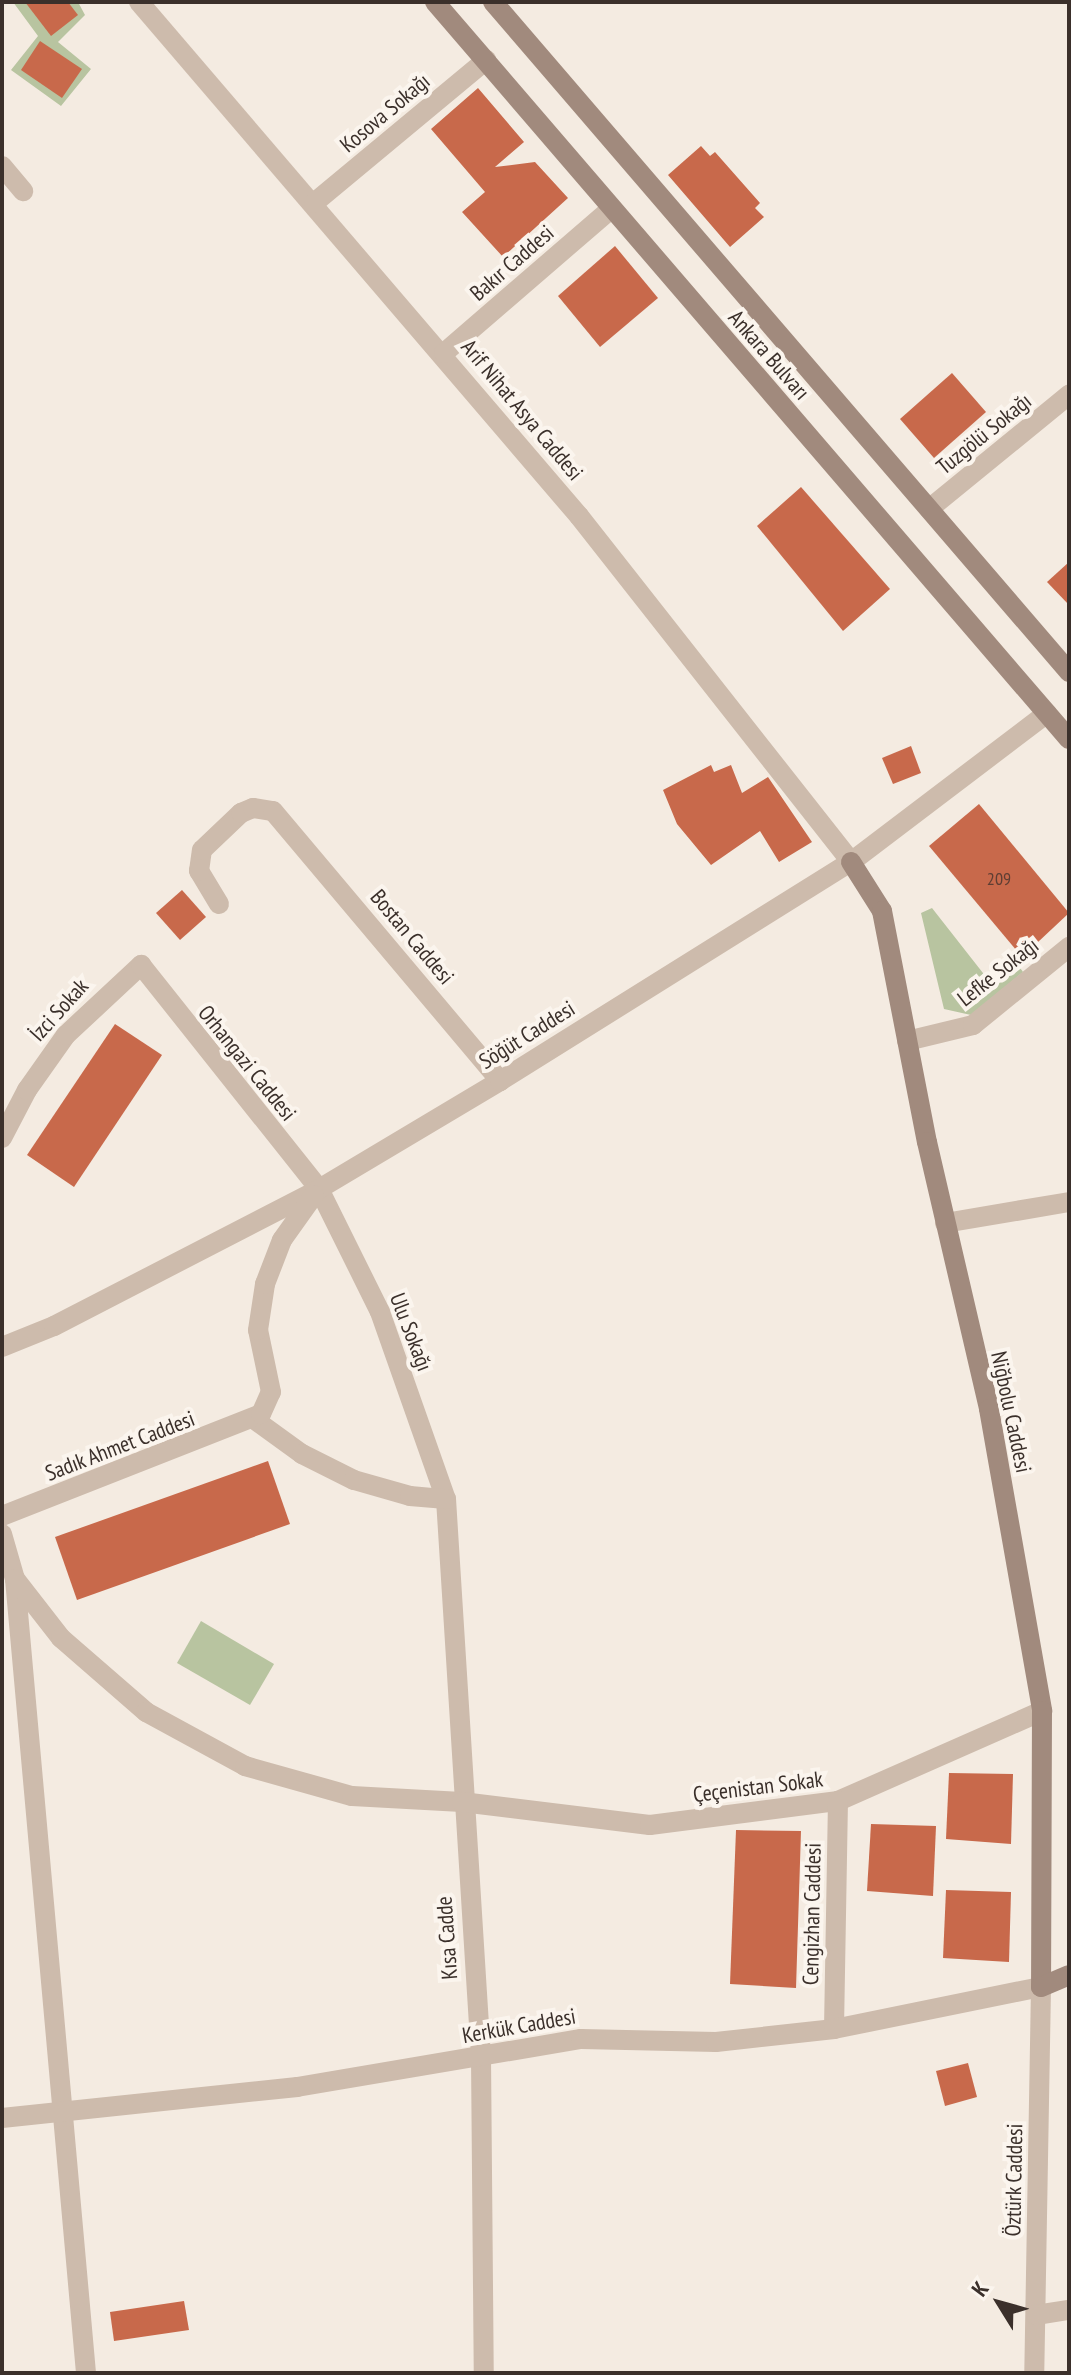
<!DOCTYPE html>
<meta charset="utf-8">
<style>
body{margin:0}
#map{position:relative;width:1071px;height:2375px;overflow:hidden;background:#f4ebe1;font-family:"PT Sans Narrow",sans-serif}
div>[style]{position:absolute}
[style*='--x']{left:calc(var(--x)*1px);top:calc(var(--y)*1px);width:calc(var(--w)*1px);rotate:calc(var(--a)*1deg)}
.green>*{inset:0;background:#b8c4a0}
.building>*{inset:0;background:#c8694b}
.street>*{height:20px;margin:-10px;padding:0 10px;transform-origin:10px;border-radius:10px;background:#cdbbac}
.secondary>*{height:20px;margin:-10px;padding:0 10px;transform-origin:10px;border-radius:10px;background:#a18a7d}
span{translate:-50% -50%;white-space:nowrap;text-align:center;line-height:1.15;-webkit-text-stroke:8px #fbf5ee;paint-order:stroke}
.number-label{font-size:18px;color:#5e3e33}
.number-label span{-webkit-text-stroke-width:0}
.street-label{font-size:22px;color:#3b302b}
.frame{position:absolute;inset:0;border:4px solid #3b302b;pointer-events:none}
.north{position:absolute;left:959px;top:2263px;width:80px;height:80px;-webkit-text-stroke:6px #fbf5ee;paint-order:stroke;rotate:307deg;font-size:22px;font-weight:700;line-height:32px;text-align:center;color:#3b302b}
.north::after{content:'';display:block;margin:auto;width:28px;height:36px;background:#3b302b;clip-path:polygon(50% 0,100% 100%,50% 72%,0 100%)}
</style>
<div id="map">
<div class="green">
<div style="clip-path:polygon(13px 2px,78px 2px,85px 15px,58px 42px,91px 69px,61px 106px,11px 70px,38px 36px)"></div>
<div style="clip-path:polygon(932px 908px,990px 982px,1016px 962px,1023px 972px,971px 1015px,944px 1009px,921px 913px)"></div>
<div style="clip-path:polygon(201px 1621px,274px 1664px,250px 1705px,177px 1663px)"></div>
</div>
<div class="building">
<div style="clip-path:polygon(25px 2px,68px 2px,78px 15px,51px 36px)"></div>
<div style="clip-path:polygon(40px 41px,82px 69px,62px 98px,21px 70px)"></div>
<div style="clip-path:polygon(478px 88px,524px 142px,495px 167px,535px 162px,568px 198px,503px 257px,462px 212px,485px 192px,431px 129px)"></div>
<div style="clip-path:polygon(701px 146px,710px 156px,715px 152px,760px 203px,755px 208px,764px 217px,730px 247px,668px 175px)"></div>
<div style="clip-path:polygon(615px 246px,658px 298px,600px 347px,558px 296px)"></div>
<div style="clip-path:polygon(952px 373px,986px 412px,934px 458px,900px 419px)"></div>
<div style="clip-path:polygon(801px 487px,890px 589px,843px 631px,757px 526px)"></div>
<div style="clip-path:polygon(1069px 562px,1069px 605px,1047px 582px)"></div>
<div style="clip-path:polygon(911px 746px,921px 773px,893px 784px,882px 758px)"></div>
<div style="clip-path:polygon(711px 765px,714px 772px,731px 765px,742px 793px,768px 777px,812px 842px,779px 862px,760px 831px,711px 865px,677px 824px,663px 790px)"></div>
<div style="clip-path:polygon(979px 804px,1069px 913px,1022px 957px,929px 846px)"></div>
<div style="clip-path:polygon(182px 890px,206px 917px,180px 940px,156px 913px)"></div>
<div style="clip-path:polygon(115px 1024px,162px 1055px,74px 1187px,27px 1155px)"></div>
<div style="clip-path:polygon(268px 1461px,290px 1524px,77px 1600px,55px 1537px)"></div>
<div style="clip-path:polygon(949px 1773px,1013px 1774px,1011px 1844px,946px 1839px)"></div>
<div style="clip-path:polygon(871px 1824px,936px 1826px,933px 1896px,867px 1891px)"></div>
<div style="clip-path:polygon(736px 1830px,801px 1831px,796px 1988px,730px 1984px)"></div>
<div style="clip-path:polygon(946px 1890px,1011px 1892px,1009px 1962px,943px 1958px)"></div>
<div style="clip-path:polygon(968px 2063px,977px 2097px,945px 2106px,936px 2071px)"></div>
<div style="clip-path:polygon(184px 2301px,189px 2330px,114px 2341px,110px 2312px)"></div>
</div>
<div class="street">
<div style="--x:139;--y:2;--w:677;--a:49.44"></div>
<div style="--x:579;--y:516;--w:440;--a:51.8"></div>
<div style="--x:2;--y:166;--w:33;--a:50"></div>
<div style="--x:314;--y:203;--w:224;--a:-39.7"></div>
<div style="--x:444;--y:353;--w:221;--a:-40.8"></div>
<div style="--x:929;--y:509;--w:181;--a:-39.2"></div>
<div style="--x:219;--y:904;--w:39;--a:-121"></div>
<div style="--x:199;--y:871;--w:21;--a:-82"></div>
<div style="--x:202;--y:850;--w:54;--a:-43.5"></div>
<div style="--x:241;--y:813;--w:13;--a:-23"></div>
<div style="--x:253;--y:808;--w:20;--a:9"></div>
<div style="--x:273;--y:811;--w:353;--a:49.9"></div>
<div style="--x:907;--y:1041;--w:68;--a:-13.6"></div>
<div style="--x:973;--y:1025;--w:124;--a:-39.1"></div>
<div style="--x:2;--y:1138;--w:54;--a:-62.5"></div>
<div style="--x:27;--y:1090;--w:67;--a:-54.7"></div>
<div style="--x:66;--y:1035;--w:103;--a:-43"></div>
<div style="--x:141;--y:965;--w:286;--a:51.5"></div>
<div style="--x:319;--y:1189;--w:137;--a:63.6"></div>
<div style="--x:380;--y:1312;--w:198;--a:70.6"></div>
<div style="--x:446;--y:1499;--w:559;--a:86.41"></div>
<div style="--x:481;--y:2057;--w:316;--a:89.5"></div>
<div style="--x:945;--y:1223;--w:126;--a:-9.6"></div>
<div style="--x:2;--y:1347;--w:56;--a:-22"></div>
<div style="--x:54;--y:1326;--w:298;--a:-27.3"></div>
<div style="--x:319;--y:1189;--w:211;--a:-30.8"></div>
<div style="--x:500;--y:1081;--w:414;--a:-32"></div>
<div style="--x:851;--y:862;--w:246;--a:-37.2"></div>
<div style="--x:255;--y:1420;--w:58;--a:35.9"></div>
<div style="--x:302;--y:1454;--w:58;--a:26.6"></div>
<div style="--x:354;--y:1480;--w:58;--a:15.9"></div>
<div style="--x:410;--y:1496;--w:36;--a:5"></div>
<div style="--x:2;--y:1516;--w:278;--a:-21.5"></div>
<div style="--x:261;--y:1414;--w:24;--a:-66"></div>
<div style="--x:271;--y:1392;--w:63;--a:-101.8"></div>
<div style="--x:258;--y:1330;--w:47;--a:-81.3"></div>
<div style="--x:265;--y:1284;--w:47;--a:-68.9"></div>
<div style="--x:282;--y:1240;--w:55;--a:-54.6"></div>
<div style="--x:2;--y:1534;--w:47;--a:73.9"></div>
<div style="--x:15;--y:1579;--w:797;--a:84.89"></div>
<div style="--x:15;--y:1579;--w:75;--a:52.1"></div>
<div style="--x:61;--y:1638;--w:113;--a:41"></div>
<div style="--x:146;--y:1712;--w:113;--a:28.6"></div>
<div style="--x:245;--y:1766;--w:111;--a:15.7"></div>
<div style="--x:352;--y:1796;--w:110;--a:3.1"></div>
<div style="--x:462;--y:1802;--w:189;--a:7"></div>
<div style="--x:650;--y:1825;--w:190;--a:-7.3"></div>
<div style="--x:838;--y:1801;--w:223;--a:-23.8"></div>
<div style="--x:834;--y:2029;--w:228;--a:-89"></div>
<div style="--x:2;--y:2118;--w:297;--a:-6"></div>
<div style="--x:297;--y:2087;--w:288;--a:-9.6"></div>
<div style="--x:581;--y:2039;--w:135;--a:1.3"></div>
<div style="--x:716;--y:2042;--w:119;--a:-6.3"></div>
<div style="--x:834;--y:2029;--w:211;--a:-11.5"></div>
<div style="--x:1041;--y:1987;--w:386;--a:91"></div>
<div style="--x:1036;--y:2315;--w:33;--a:-9"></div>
</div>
<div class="secondary">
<div style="--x:435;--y:2;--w:972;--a:49.3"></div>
<div style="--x:493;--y:2;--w:884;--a:49.31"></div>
<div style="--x:851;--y:862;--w:58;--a:57.7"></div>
<div style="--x:882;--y:911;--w:235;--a:79"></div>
<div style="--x:927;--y:1142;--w:274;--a:76.9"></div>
<div style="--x:989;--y:1409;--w:307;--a:80"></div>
<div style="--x:1042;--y:1711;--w:276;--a:90.2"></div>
<div style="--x:1041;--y:1987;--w:30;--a:-23"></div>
</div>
<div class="number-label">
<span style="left:999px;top:879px">209</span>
</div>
<div class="street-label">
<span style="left:385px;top:113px;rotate:-40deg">Kosova Sokağı</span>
<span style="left:512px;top:263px;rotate:-41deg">Bakır Caddesi</span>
<span style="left:769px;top:355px;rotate:49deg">Ankara Bulvarı</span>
<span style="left:522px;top:410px;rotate:50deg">Arif Nihat Asya Caddesi</span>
<span style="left:984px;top:434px;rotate:-39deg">Tuzgölü Sokağı</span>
<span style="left:412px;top:937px;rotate:50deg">Bostan Caddesi</span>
<span style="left:998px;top:972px;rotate:-38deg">Lefke Sokağı</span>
<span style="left:59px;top:1010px;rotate:-48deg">İzci Sokak</span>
<span style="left:527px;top:1035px;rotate:-32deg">Söğüt Caddesi</span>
<span style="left:247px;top:1063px;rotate:51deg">Orhangazi Caddesi</span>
<span style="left:411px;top:1332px;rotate:69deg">Ulu Sokağı</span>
<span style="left:1011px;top:1412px;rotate:78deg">Niğbolu Caddesi</span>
<span style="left:120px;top:1446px;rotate:-21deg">Sadık Ahmet Caddesi</span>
<span style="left:758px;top:1787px;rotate:-7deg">Çeçenistan Sokak</span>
<span style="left:812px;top:1914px;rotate:-89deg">Cengizhan Caddesi</span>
<span style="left:447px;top:1938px;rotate:-94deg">Kısa Cadde</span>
<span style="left:519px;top:2026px;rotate:-10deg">Kerkük Caddesi</span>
<span style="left:1014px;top:2180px;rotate:-89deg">Öztürk Caddesi</span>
</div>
<div class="frame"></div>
<div class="north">K</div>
</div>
